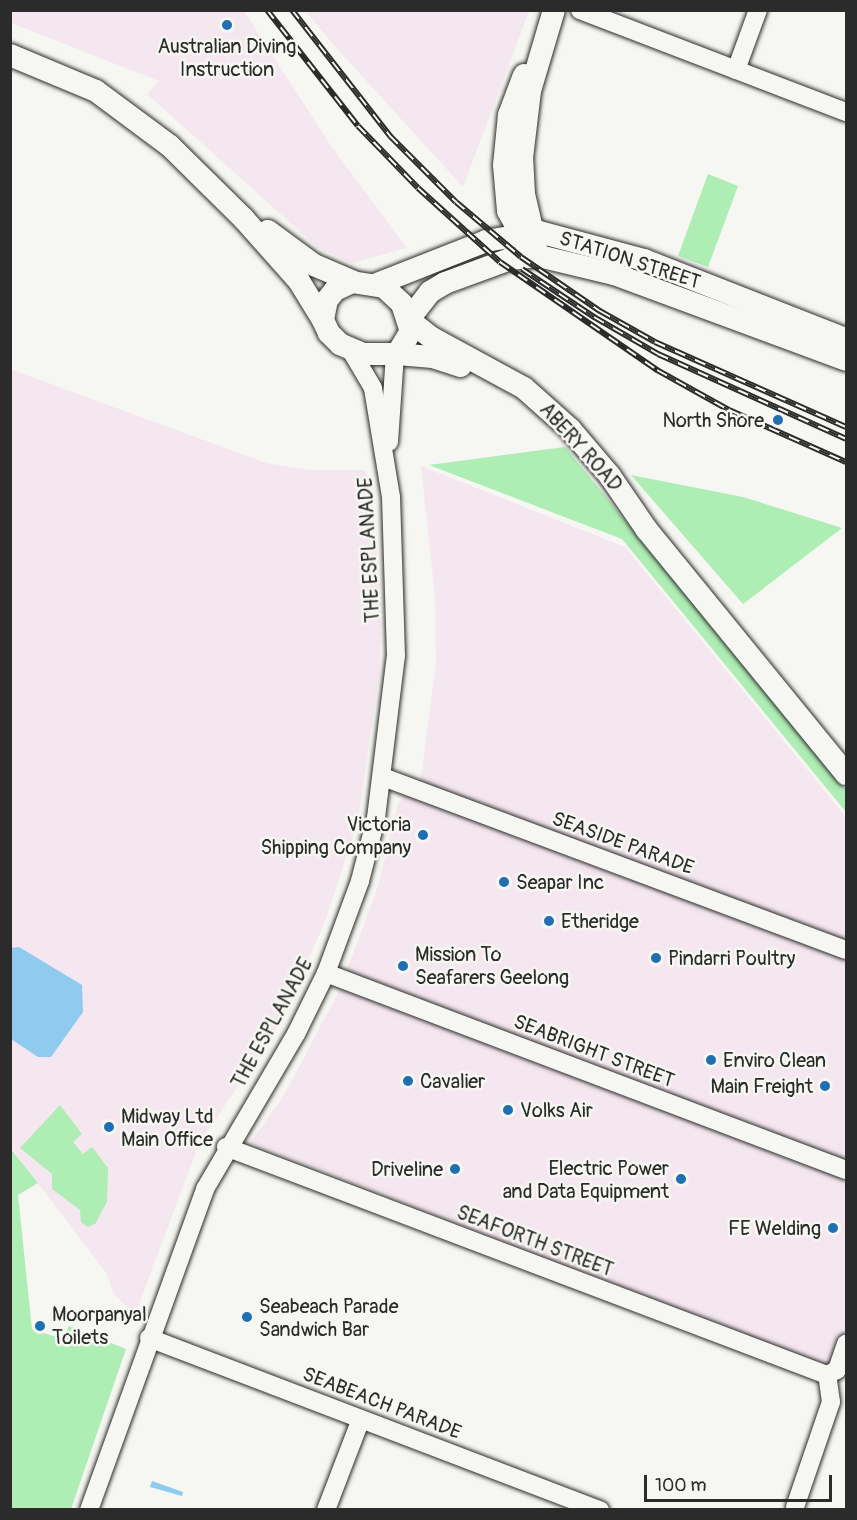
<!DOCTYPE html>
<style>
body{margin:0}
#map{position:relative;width:857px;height:1520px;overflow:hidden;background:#f6f6f2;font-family:Pangolin,sans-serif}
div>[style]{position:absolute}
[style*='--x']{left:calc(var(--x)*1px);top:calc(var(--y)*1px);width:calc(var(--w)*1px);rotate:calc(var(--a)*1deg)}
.built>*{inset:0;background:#f5e7ef}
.green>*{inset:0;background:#aeedb4}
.water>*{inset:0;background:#8fcaef}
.roads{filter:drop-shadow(0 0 2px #2b2b2b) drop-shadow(0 0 2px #2b2b2b)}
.minor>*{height:18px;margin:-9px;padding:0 9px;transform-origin:9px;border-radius:9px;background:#f6f6f2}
.major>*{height:22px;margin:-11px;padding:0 11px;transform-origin:11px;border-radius:11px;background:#f6f6f2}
.rail>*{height:6px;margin-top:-3px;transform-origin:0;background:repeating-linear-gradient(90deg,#f6f6f2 0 11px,#2b2b2b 0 22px);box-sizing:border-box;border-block:2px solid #2b2b2b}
.dots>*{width:16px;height:16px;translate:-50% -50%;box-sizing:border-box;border:3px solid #f6f6f2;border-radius:50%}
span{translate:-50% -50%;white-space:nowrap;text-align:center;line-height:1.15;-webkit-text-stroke:5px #f6f6f2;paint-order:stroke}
.poi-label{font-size:20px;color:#2b2b2b}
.right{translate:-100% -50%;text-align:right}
.left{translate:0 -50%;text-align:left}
.street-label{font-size:20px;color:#2b2b2b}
.frame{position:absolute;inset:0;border:12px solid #2b2b2b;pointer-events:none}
.scale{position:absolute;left:644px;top:1475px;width:188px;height:27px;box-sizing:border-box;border:3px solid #2b2b2b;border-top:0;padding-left:8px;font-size:18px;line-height:21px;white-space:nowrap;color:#2b2b2b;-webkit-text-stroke:4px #f6f6f2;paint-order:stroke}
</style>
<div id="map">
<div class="built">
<div style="clip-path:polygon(10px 11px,244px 11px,331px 146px,407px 248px,351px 263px,317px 247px,147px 94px,159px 81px,11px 23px)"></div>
<div style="clip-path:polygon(305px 11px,529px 11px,463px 187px,341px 53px)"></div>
<div style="clip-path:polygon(10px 369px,266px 463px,309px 470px,365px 470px,371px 487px,381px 602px,379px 675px,358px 821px,325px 922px,277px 1028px,199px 1144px,135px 1315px,113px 1293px,107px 1274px,11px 1148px)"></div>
<div style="clip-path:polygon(421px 466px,625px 547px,846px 817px,846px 1334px,838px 1358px,825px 1366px,250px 1143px,284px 1095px,340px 989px,378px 886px,398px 804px,421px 777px,436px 663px,435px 596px)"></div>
</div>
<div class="green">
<div style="clip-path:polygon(708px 174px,738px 186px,708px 267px,678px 256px)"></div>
<div style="clip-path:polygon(565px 447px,846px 790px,846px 812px,622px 539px,429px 465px)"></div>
<div style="clip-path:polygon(631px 475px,743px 497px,842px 528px,743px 604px)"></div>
<div style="clip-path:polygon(60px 1105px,82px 1134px,73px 1142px,83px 1154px,92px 1147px,108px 1168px,107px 1202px,95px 1224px,87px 1227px,81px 1222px,80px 1210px,52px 1189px,52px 1174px,20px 1148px)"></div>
<div style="clip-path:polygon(10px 1148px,38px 1183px,18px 1195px,32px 1329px,62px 1339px,69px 1326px,126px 1349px,71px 1509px,11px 1509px)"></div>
</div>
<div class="water">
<div style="clip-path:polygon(19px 947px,82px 985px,83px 1012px,51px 1057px,38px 1057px,11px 1039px,11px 948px)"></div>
<div style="clip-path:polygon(152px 1481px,183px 1492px,182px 1496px,150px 1487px)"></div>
</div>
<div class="roads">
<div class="minor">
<div style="--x:580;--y:10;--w:285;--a:21"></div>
<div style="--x:736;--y:70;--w:64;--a:-69.9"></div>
<div style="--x:389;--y:442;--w:87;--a:-86.1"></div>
<div style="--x:383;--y:777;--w:494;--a:20.5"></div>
<div style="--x:326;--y:973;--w:556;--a:20.75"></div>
<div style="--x:226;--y:1147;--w:643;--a:20.78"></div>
<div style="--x:149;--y:1338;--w:483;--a:20.9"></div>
<div style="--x:795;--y:1507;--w:111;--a:-71.1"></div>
<div style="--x:831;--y:1402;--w:27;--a:-98"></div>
<div style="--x:827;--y:1375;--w:11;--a:-27"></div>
<div style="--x:837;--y:1370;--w:28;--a:-71"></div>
<div style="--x:89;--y:1510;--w:341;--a:-70.1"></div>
<div style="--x:205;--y:1189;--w:180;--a:-59.6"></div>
<div style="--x:296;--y:1034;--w:68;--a:-63.8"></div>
<div style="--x:326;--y:973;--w:98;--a:-69.7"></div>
<div style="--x:360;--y:881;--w:65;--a:-75.7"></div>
<div style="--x:376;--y:818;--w:163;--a:-83"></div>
<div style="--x:396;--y:656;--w:159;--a:-91.8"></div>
<div style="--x:391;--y:497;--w:110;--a:-99.4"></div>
<div style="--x:373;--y:388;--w:45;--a:-120.5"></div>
<div style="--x:326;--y:1510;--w:97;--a:-69"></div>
</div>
<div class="major">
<div style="--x:10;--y:55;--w:93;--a:22.7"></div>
<div style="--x:96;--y:91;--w:92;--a:36.6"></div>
<div style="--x:170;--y:146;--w:103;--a:44.6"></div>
<div style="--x:243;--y:218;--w:84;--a:48.4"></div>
<div style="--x:299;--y:281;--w:46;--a:58.4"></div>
<div style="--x:524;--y:75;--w:43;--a:110.6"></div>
<div style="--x:509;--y:115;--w:50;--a:95.7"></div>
<div style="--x:504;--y:165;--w:46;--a:85"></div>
<div style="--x:508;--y:211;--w:37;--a:61"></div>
<div style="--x:268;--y:231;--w:57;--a:36.5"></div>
<div style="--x:314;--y:265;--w:43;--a:23"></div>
<div style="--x:536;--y:246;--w:53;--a:-103"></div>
<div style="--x:524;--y:194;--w:36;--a:-93"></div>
<div style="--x:522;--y:158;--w:67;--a:-83.2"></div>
<div style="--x:530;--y:91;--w:84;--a:-73.5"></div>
<div style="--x:352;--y:282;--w:32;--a:9"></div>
<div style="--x:384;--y:287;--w:25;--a:43"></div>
<div style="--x:402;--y:304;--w:28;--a:72"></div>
<div style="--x:411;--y:331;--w:27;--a:121"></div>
<div style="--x:397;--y:354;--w:34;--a:180"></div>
<div style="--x:363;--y:354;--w:25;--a:-157"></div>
<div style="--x:340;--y:344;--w:16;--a:-135"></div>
<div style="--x:329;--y:333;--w:14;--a:-115"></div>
<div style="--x:323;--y:320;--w:20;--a:-79"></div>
<div style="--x:327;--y:300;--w:13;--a:-51"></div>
<div style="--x:335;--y:290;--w:19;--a:-25"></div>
<div style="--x:377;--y:284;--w:117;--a:-21.5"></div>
<div style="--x:486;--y:241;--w:54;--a:-9.6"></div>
<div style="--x:539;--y:232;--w:109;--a:14.9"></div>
<div style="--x:644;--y:260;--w:217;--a:21.4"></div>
<div style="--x:409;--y:319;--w:34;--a:-52"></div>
<div style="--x:430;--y:292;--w:17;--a:-31"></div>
<div style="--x:445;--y:283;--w:69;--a:-20.3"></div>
<div style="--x:510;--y:259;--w:29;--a:-6"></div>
<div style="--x:539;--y:256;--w:77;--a:13.5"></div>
<div style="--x:614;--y:274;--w:247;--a:20.3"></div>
<div style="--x:410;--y:321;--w:28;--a:38"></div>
<div style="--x:432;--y:338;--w:105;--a:28.5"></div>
<div style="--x:524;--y:388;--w:62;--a:41.7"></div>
<div style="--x:570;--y:429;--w:62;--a:49.6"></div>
<div style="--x:610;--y:476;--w:65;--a:55.6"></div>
<div style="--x:647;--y:530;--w:315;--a:50.8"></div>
<div style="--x:397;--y:354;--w:36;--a:5"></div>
<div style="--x:433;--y:357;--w:29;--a:18"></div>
</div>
</div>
<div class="rail">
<div style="--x:267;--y:10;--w:147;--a:51.9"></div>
<div style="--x:358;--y:126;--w:86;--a:45.9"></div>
<div style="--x:418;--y:188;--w:110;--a:42.1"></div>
<div style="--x:500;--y:262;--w:191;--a:34.5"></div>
<div style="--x:657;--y:370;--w:82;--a:29.1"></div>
<div style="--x:729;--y:410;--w:128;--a:24"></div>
<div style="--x:292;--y:10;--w:160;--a:52.1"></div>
<div style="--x:390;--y:136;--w:93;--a:45"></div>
<div style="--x:456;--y:202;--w:85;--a:40.2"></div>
<div style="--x:521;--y:257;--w:96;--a:34.4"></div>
<div style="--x:600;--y:311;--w:63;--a:29.4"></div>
<div style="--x:655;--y:342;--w:209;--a:24"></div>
<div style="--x:522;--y:269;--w:87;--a:33.7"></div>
<div style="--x:594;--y:317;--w:74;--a:30"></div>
<div style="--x:658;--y:354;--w:206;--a:24.3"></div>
</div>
<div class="dots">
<div style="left:227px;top:25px;background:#1f6fb2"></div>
<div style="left:778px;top:420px;background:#1f6fb2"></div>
<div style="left:423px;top:835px;background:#1f6fb2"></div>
<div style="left:504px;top:882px;background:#1f6fb2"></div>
<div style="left:549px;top:921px;background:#1f6fb2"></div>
<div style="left:656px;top:958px;background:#1f6fb2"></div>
<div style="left:403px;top:966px;background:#1f6fb2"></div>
<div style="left:711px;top:1060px;background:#1f6fb2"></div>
<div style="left:408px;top:1081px;background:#1f6fb2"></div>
<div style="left:825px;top:1086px;background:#1f6fb2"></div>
<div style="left:508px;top:1110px;background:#1f6fb2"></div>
<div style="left:109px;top:1127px;background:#1f6fb2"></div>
<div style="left:455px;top:1169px;background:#1f6fb2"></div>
<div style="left:681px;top:1179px;background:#1f6fb2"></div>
<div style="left:833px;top:1228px;background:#1f6fb2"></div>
<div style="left:247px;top:1317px;background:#1f6fb2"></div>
<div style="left:40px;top:1326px;background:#1f6fb2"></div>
</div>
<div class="poi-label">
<span style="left:227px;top:58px">Australian Diving<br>Instruction</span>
<span class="right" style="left:764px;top:420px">North Shore</span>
<span class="right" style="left:411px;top:836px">Victoria<br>Shipping Company</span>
<span class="left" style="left:516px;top:882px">Seapar Inc</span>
<span class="left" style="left:561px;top:921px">Etheridge</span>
<span class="left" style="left:415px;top:966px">Mission To<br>Seafarers Geelong</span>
<span class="left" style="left:668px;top:958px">Pindarri Poultry</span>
<span class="left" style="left:723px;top:1060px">Enviro Clean</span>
<span class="left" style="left:420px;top:1081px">Cavalier</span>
<span class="right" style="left:813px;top:1086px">Main Freight</span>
<span class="left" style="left:520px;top:1110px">Volks Air</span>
<span class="left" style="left:121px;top:1128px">Midway Ltd<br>Main Office</span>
<span class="right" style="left:669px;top:1180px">Electric Power<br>and Data Equipment</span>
<span class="right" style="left:443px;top:1169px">Driveline</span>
<span class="right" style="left:821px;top:1228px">FE Welding</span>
<span class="left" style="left:259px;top:1318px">Seabeach Parade<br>Sandwich Bar</span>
<span class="left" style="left:52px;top:1326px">Moorpanyal<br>Toilets</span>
</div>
<div class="street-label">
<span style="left:630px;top:260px;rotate:18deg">STATION STREET</span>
<span style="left:581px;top:447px;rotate:48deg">ABERY ROAD</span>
<span style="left:369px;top:550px;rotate:-93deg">THE ESPLANADE</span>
<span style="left:623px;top:843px;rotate:20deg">SEASIDE PARADE</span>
<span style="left:272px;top:1023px;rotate:-61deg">THE ESPLANADE</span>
<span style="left:594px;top:1051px;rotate:21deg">SEABRIGHT STREET</span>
<span style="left:535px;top:1241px;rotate:21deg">SEAFORTH STREET</span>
<span style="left:382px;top:1403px;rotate:21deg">SEABEACH PARADE</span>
</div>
<div class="frame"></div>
<div class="scale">100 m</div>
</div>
